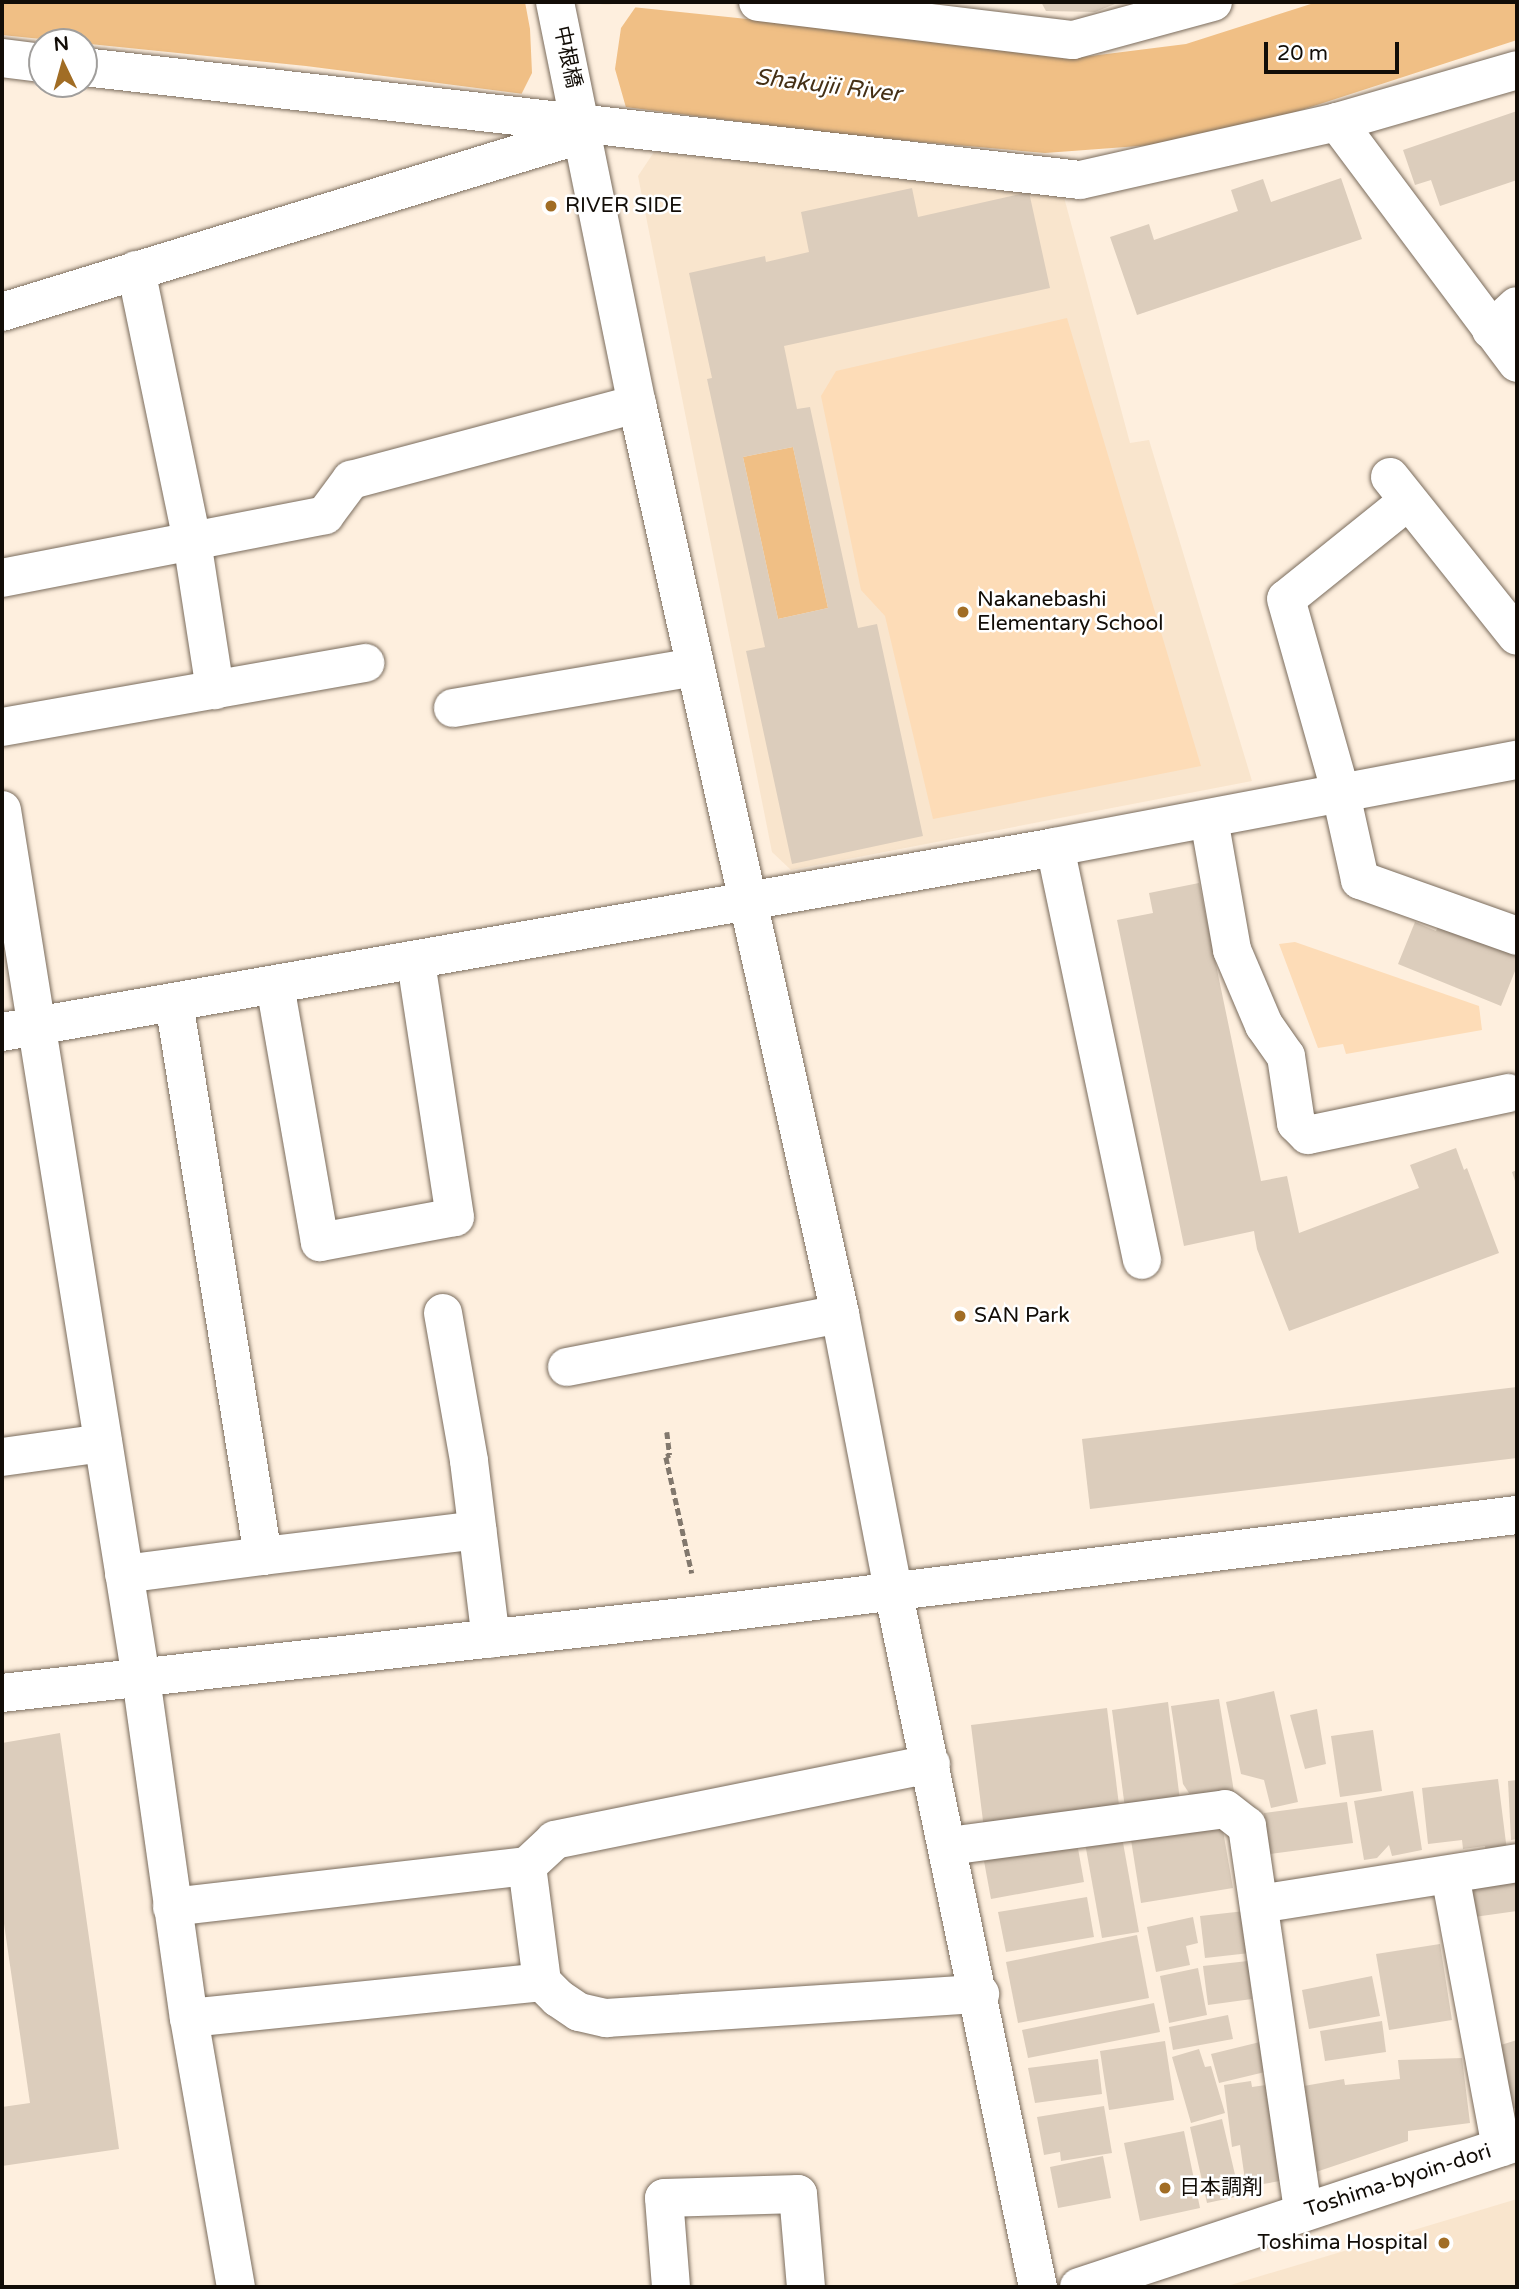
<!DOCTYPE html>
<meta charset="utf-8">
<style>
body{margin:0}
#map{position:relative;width:1519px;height:2289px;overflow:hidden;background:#feefde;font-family:"Varela Round","Noto Sans JP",sans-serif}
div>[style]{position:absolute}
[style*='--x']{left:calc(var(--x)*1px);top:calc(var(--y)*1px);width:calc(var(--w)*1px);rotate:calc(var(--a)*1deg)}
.built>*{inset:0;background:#f9e5cd}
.green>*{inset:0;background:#fddcb7}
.water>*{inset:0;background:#f0bf85}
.pier>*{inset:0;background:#feefde}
.building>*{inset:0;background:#dccdbc}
.path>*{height:4.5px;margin-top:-2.25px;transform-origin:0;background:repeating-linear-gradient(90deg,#82786d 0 7px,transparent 0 10.5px)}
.roads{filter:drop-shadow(0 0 2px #7a6c5d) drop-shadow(0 0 2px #7a6c5d)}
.minor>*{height:38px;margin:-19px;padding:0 19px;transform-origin:19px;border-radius:19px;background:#fff}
.dots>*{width:19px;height:19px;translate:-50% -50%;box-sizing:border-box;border:4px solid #fff;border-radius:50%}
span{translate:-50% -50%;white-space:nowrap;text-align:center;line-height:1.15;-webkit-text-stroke:5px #fff;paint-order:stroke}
.street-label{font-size:21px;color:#120d07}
.poi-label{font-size:21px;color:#120d07}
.left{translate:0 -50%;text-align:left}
.right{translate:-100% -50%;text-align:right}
.water-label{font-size:23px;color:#453016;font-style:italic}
.frame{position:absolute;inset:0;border:4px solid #120d07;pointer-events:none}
.north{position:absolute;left:28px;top:28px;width:70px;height:70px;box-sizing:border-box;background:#fff;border:2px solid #a09e9c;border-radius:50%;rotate:355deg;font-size:19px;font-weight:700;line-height:28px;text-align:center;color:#120d07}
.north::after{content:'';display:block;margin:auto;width:24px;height:32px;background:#a16d25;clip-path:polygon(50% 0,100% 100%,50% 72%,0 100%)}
.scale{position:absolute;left:1264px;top:42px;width:135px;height:32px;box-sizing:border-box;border:4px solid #120d07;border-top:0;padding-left:9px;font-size:21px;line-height:24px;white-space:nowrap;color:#120d07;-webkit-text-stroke:5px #fff;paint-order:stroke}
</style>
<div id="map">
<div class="built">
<div style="clip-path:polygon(654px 152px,1061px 186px,1130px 443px,1149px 440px,1252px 781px,791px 870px,772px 852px,638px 176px)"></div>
<div style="clip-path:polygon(1517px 2199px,1517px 2287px,1224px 2287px)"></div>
</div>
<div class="green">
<div style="clip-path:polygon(1067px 318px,1201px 766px,933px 819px,885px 616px,861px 590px,821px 396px,836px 371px)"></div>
<div style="clip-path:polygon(1295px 942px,1479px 1006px,1482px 1030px,1346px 1054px,1343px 1044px,1318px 1048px,1279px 944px)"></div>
</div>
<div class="water">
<div style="clip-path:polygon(2px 2px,584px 2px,862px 31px,1067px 59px,1186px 44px,1317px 2px,1517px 2px,1517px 40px,1206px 141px,1045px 153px,843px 135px,306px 66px,2px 35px)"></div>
<div style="clip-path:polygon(793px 447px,828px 608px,778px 619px,743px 457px)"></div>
</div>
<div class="pier">
<div style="clip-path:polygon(525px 2px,637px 5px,621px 28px,615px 69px,627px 111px,520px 97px,532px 73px,530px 29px)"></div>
</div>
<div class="building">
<div style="clip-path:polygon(1041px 2px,1120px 2px,1095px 12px,1046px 11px)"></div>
<div style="clip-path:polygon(1517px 111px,1517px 180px,1440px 206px,1431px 180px,1415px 185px,1403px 150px)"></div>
<div style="clip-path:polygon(1341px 178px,1362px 239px,1137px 315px,1110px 237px,1149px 224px,1154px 240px,1238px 211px,1231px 190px,1263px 179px,1271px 202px)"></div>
<div style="clip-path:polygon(evenodd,912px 188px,918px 217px,1029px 192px,1050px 288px,784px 346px,797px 409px,810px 407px,858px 628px,877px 624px,923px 836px,792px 864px,746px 651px,765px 647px,707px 379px,712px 378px,689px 273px,765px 256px,766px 262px,809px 252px,801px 212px,912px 188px,793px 447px,828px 608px,778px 619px,743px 457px,793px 447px)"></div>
<div style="clip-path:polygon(1199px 883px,1261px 1181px,1287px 1176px,1299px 1233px,1419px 1188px,1410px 1165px,1456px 1148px,1464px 1170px,1467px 1168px,1499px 1253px,1289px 1331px,1257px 1249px,1254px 1231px,1184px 1246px,1117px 920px,1153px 913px,1149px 893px)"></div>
<div style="clip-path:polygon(1415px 922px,1436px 931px,1439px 924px,1517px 956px,1517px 966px,1501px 1006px,1398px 964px)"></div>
<div style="clip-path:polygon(1517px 1170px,1517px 1187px,1512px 1172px)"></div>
<div style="clip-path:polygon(1517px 1387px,1517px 1458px,1090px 1509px,1082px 1439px)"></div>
<div style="clip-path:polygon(1274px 1691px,1298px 1802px,1271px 1808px,1264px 1780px,1241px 1774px,1226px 1702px)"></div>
<div style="clip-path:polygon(1219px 1699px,1234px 1792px,1193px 1799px,1183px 1784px,1171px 1706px)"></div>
<div style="clip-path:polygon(1168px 1702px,1180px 1801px,1125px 1808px,1112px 1710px)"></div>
<div style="clip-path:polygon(1107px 1708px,1120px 1813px,984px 1829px,971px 1725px)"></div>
<div style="clip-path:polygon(1317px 1709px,1326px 1764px,1305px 1769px,1290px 1715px)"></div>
<div style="clip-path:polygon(1373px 1730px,1382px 1791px,1340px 1797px,1331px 1736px)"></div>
<div style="clip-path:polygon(60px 1733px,119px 2149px,2px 2166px,2px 2107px,30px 2103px,2px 1910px,2px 1743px)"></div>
<div style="clip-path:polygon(1498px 1779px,1507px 1851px,1486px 1854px,1485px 1846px,1463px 1849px,1462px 1840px,1428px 1844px,1422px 1788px)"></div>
<div style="clip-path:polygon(1517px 1780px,1517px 1839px,1511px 1840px,1508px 1781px)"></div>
<div style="clip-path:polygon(1413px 1791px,1422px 1850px,1392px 1856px,1389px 1845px,1377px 1858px,1364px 1860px,1354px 1801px)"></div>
<div style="clip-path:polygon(1347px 1802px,1353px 1843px,1270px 1854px,1264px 1813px)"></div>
<div style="clip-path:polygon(1222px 1825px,1233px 1888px,1141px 1903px,1131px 1840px)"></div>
<div style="clip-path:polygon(1122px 1837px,1139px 1932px,1102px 1938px,1085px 1843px)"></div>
<div style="clip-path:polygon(1077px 1843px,1084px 1882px,991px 1899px,984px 1861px)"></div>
<div style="clip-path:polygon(1517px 1872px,1517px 1911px,1467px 1918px,1464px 1880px)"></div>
<div style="clip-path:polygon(1087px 1897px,1094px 1937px,1006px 1952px,998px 1912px)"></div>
<div style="clip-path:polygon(1245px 1911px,1250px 1953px,1205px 1958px,1200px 1916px)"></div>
<div style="clip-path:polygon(1193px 1917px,1198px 1943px,1186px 1946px,1190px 1965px,1156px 1972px,1147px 1927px)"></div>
<div style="clip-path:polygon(1137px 1935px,1149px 1998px,1018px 2023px,1006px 1962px)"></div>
<div style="clip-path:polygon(1440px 1944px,1452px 2020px,1389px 2030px,1376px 1954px)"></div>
<div style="clip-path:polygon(1248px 1961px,1252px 1999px,1208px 2005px,1203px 1966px)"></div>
<div style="clip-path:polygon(1198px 1968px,1207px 2015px,1169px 2023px,1160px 1976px)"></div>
<div style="clip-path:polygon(1372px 1976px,1380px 2016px,1309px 2029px,1302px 1990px)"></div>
<div style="clip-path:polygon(1154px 2003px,1160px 2032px,1028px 2058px,1022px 2030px)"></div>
<div style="clip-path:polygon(1228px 2015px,1233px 2039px,1173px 2050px,1169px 2027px)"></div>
<div style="clip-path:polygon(1382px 2021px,1386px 2052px,1325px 2061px,1320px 2031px)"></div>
<div style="clip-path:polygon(1517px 2040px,1517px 2107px,1509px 2110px,1491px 2048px)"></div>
<div style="clip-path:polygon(1165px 2041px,1174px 2100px,1109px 2110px,1100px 2051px)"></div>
<div style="clip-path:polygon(1260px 2042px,1265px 2072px,1219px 2083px,1211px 2054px)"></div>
<div style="clip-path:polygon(1199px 2049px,1205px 2067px,1211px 2066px,1225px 2113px,1191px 2123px,1172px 2057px)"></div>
<div style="clip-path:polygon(1462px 2058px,1470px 2123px,1408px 2131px,1408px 2141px,1313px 2173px,1298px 2087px,1344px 2079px,1345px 2085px,1400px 2079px,1398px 2060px)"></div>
<div style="clip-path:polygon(1098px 2059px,1102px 2094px,1035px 2103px,1028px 2068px)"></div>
<div style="clip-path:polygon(1251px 2081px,1252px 2087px,1266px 2085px,1280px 2181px,1246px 2187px,1240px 2145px,1232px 2147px,1224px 2085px)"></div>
<div style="clip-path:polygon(1104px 2106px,1112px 2153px,1061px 2161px,1060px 2152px,1044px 2155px,1037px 2117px)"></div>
<div style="clip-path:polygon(1222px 2119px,1240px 2196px,1207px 2203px,1190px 2127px)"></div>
<div style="clip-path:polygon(1184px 2131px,1200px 2208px,1140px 2221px,1124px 2143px)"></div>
<div style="clip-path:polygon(1103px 2156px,1111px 2198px,1058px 2208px,1050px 2167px)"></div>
</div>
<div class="path">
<div style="--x:667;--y:1432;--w:23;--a:83"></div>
<div style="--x:670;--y:1455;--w:4;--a:153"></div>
<div style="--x:666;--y:1457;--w:119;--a:77.4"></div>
</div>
<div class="roads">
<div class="minor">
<div style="--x:555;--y:2;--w:410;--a:78.5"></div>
<div style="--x:637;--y:404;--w:932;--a:77.42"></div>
<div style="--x:840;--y:1314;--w:281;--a:79.1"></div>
<div style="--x:893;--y:1590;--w:712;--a:78.25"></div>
<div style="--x:758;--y:2;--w:317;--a:6.9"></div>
<div style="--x:1073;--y:40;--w:145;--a:-15.2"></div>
<div style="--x:2;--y:58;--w:40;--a:7.1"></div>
<div style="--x:84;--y:67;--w:1002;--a:6.47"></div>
<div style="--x:1080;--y:180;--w:263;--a:-12.7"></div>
<div style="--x:1337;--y:122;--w:187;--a:-16.1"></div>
<div style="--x:1337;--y:122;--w:301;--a:53.2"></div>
<div style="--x:136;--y:270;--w:277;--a:78.3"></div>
<div style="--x:192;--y:541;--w:151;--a:81.2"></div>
<div style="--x:2;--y:312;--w:608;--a:-17.03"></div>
<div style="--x:1491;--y:330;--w:35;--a:-43"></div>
<div style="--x:1390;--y:477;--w:203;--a:51.4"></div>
<div style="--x:1408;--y:501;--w:156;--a:141.2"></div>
<div style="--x:1286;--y:599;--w:203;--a:74.2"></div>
<div style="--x:1341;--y:794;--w:88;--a:77.5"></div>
<div style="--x:1360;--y:880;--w:167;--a:19.6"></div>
<div style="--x:2;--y:578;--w:329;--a:-11"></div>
<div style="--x:325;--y:515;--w:44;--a:-53.4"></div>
<div style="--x:351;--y:480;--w:296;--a:-14.9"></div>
<div style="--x:453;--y:708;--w:246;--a:-9.6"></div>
<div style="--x:2;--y:727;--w:369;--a:-10"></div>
<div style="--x:2;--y:810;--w:879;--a:80.9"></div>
<div style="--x:141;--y:1678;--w:343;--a:82"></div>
<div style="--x:189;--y:2018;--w:273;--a:80.1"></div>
<div style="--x:1209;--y:819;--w:133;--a:80"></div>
<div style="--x:1232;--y:950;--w:82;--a:66.9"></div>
<div style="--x:1264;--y:1025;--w:38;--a:55"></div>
<div style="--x:1286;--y:1056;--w:68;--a:81.5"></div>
<div style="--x:1296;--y:1123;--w:17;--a:45"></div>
<div style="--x:1308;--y:1135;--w:205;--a:-11.8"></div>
<div style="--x:1055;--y:847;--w:422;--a:78.1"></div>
<div style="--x:275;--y:985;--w:261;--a:80.1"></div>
<div style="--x:320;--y:1242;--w:137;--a:-10.5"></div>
<div style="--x:455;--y:1217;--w:259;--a:-98.7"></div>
<div style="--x:2;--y:1032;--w:1069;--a:-9.96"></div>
<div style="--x:1055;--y:847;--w:470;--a:-10.7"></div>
<div style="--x:443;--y:1313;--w:150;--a:80"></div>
<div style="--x:469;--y:1461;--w:179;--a:83"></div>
<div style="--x:567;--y:1367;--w:278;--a:-11"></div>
<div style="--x:2;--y:1457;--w:102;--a:-7.9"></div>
<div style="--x:263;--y:1556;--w:216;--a:-6.9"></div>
<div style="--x:124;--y:1574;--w:140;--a:-7.4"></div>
<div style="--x:263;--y:1556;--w:561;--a:-99.13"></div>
<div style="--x:2;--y:1693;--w:703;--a:-6.37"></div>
<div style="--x:701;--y:1615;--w:822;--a:-6.99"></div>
<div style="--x:931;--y:1764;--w:384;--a:168.6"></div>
<div style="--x:555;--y:1840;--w:38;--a:137"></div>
<div style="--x:527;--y:1866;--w:117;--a:82.6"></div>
<div style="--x:542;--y:1982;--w:23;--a:45"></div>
<div style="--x:558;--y:1998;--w:25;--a:34"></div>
<div style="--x:579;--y:2012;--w:28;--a:13"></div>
<div style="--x:606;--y:2018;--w:375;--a:-3.7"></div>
<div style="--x:949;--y:1846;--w:278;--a:-7.6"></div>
<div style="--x:1225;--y:1809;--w:28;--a:38"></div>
<div style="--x:1247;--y:1826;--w:390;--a:81.7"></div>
<div style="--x:1450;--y:1875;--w:277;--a:79.4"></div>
<div style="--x:1259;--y:1904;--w:261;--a:-9"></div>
<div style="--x:172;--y:1907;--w:357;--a:-6.6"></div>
<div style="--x:189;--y:2018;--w:355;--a:-5.8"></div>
<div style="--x:671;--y:2287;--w:89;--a:-94.5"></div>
<div style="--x:664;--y:2198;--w:134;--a:-1.7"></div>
<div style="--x:798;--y:2194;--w:93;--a:85.1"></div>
<div style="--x:1079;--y:2287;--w:461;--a:-18.3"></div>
</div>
</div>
<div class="dots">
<div style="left:551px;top:206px;background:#a16d25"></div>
<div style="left:963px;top:612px;background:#a16d25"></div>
<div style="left:960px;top:1316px;background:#a16d25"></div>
<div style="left:1165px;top:2188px;background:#a16d25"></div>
<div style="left:1444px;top:2243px;background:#a16d25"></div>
</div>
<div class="street-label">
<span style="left:567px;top:57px;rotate:78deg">中根橋</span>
<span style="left:1398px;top:2181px;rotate:-18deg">Toshima-byoin-dori</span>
</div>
<div class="poi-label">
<span class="left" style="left:565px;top:206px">RIVER SIDE</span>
<span class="left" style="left:977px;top:612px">Nakanebashi<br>Elementary School</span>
<span class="left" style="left:974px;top:1316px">SAN Park</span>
<span class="left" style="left:1179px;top:2188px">日本調剤</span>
<span class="right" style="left:1428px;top:2243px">Toshima Hospital</span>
</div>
<div class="water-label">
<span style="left:828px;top:86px;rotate:7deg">Shakujii River</span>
</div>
<div class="frame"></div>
<div class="north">N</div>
<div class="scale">20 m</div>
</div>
